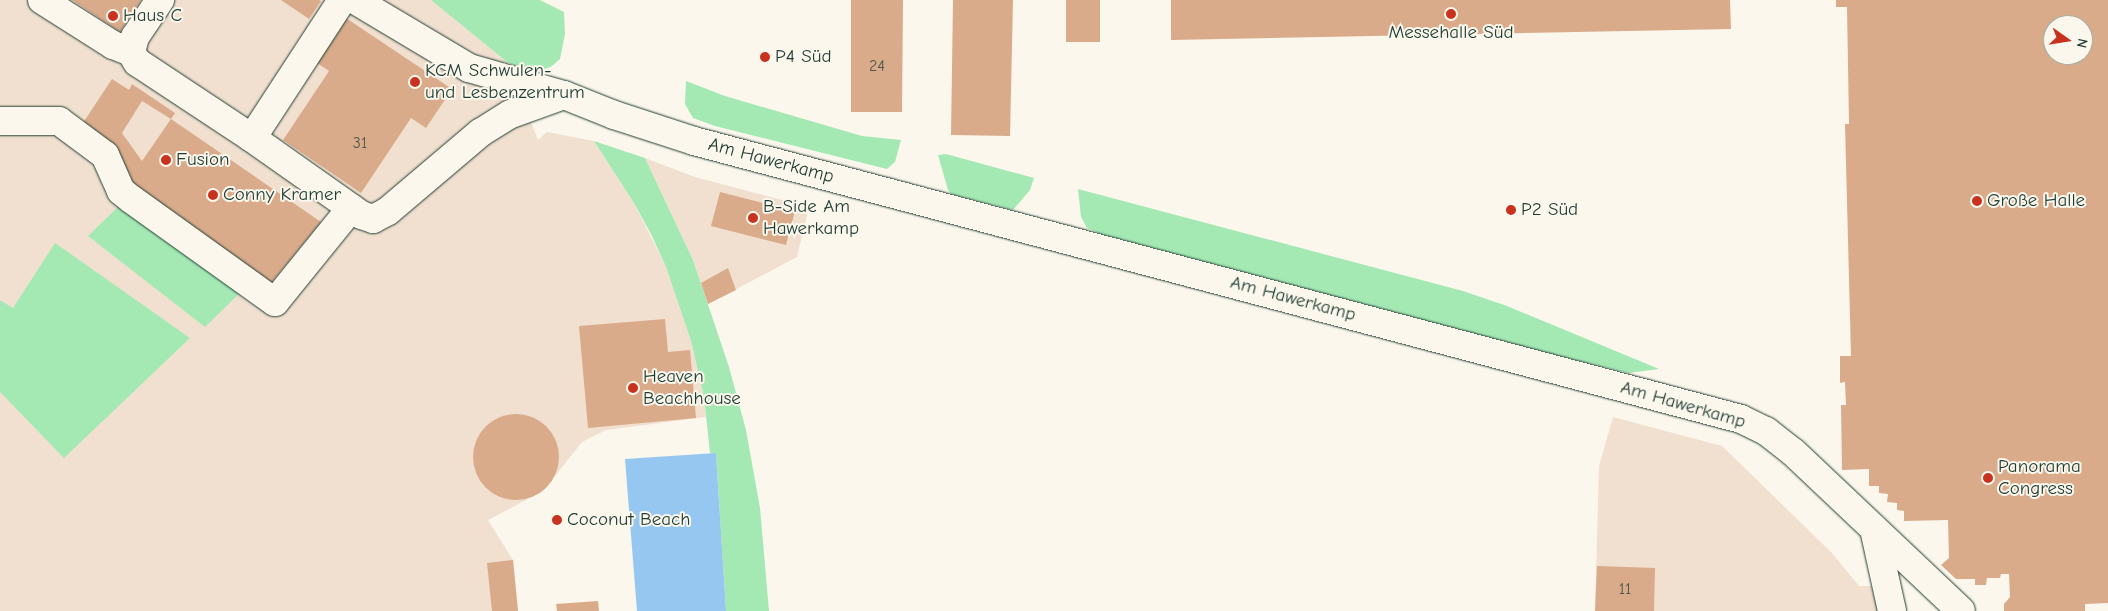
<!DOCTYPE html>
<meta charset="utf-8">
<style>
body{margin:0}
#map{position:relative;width:2108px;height:611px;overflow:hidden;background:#fbf7ec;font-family:"Comic Neue",sans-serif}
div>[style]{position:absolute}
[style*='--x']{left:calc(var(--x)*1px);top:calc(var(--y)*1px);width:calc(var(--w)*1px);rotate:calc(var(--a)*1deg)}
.built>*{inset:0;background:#f1e0cf}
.green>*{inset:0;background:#a4e9b4}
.water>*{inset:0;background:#95c7f1}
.building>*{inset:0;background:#d9ab8b}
.round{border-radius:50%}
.roads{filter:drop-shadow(0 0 1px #1f3d34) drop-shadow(0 0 1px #1f3d34)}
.minor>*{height:28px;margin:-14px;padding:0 14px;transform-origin:14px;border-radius:14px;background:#fbf7ec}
.dots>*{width:14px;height:14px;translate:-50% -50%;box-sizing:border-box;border:2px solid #fbf7ec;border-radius:50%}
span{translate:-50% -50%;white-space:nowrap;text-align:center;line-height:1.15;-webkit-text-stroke:4px #fbf7ec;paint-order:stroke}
.number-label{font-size:16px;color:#4e584a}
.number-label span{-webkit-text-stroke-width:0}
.poi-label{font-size:19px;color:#1f3d34}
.left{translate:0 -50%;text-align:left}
.street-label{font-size:19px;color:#1f3d34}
.north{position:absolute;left:2043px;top:15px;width:50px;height:50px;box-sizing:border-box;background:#fbf7ec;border:1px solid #a3ada2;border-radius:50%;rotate:103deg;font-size:14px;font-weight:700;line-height:20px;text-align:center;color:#1f3d34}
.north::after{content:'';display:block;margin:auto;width:18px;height:22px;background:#c8321e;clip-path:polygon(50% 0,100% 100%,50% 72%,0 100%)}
</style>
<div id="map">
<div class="built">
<div style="clip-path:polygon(0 0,431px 0,507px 62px,538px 140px,547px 132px,594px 141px,634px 203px,666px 267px,691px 341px,704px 397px,706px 417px,606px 430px,582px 442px,543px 491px,488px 520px,513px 560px,518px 611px,0 611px)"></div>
<div style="clip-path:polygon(645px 158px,695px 177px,809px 207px,797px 257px,708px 304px,693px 260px)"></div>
<div style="clip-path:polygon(1613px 417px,1722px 446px,1831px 552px,1859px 586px,1879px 586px,1904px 611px,1595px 611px,1599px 466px)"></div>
</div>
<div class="green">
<div style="clip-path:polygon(431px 0,540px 0,564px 12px,565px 34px,560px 59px,552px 66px,536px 73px,522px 69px,507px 62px)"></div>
<div style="clip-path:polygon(686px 81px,725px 96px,862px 136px,901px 140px,895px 162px,887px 169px,715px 126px,693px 118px,685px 104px)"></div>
<div style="clip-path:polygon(594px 141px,645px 158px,693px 260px,729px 367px,746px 430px,760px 508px,769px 611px,726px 611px,716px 453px,710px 453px,704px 397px,691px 341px,666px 267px,651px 234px,634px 203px)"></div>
<div style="clip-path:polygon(946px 154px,1034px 178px,1030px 190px,1013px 210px,951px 194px,948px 190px,938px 155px)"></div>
<div style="clip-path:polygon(1078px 189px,1463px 291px,1507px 306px,1659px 369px,1628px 373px,1552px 354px,1101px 234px,1087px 228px,1081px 217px)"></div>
<div style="clip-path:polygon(123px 202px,244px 289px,205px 327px,88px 236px)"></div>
<div style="clip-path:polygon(55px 243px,190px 338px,64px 458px,0 392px,0 300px,13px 308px)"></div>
</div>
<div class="water">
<div style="clip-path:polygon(716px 453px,726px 611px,637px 611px,625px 459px)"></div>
</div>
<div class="building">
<div style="clip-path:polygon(72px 0,141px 0,120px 32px)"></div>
<div style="clip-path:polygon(281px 0,319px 0,321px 1px,309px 19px)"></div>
<div style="clip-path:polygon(851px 0,903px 0,902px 112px,851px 112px)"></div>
<div style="clip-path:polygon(953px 0,1013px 0,1010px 136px,951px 135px)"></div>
<div style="clip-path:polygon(1066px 0,1100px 0,1100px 42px,1066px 42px)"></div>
<div style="clip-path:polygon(1171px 0,1730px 0,1731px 29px,1171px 40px)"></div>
<div style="clip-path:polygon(evenodd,1836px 0,2108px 0,2108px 603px,2085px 604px,2085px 611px,2004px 611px,2004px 604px,2010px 597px,2009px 574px,2001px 574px,2000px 578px,1987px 578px,1986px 585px,1975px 585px,1975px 579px,1956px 579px,1941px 565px,1949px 558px,1948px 520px,1904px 521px,1904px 511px,1897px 510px,1897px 503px,1887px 502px,1888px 494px,1879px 493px,1879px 486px,1869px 486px,1869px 469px,1842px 470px,1841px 405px,1846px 405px,1845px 382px,1840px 383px,1840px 356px,1851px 356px,1845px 124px,1849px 124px,1847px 7px,1836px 7px,1836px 0,2053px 25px,2083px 25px,2083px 55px,2053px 55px,2053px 25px)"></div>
<div style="clip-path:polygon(346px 18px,452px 89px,426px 128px,411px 118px,361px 193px,283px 140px,329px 71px,317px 63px)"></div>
<div style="clip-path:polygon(112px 79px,129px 90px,132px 84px,175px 113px,171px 119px,142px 101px,122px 133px,142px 161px,171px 119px,321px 222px,271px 283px,126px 183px,83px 123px)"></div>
<div style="clip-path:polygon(720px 192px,795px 211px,786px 245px,711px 226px)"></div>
<div style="clip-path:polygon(728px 268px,736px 290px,708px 304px,701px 283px)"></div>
<div style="clip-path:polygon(665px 319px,668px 352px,690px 350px,696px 418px,588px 428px,579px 326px)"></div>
<div class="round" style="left:473px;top:414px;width:86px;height:86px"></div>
<div style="clip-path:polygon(513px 560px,518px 611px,492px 611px,487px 563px)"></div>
<div style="clip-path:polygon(1597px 566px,1655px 568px,1654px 611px,1595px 611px)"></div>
<div style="clip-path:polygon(598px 601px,599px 611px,557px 611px,556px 604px)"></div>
</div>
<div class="roads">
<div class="minor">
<div style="--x:42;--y:0;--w:84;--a:32.4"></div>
<div style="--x:113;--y:45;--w:19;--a:21"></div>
<div style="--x:131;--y:52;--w:12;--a:59"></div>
<div style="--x:137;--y:62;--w:138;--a:33.5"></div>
<div style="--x:252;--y:138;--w:133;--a:35.2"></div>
<div style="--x:361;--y:215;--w:13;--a:18"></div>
<div style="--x:373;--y:219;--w:17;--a:-28"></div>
<div style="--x:388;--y:211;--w:121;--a:-40.3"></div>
<div style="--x:480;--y:133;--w:36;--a:-32"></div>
<div style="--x:511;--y:114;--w:56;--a:-19.7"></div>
<div style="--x:355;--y:0;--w:133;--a:30.8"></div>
<div style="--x:469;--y:68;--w:99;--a:15.9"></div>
<div style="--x:564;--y:95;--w:54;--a:21.8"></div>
<div style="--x:614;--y:115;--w:84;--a:18"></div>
<div style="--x:694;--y:141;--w:1083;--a:14.87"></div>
<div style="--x:1741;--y:419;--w:28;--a:26"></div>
<div style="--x:1766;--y:431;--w:34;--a:38"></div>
<div style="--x:1793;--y:452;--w:231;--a:43.4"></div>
<div style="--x:131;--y:52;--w:16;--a:-75"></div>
<div style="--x:135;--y:37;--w:45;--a:-56"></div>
<div style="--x:0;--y:121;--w:59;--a:0"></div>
<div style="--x:59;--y:121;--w:57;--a:36.5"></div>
<div style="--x:105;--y:155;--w:39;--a:66"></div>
<div style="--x:121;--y:191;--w:13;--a:39"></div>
<div style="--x:131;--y:199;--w:177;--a:35.6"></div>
<div style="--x:275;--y:302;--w:121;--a:-51"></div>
<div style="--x:252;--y:138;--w:165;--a:-56.9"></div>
<div style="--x:1874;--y:529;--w:84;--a:77.6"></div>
</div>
</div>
<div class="dots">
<div style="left:1451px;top:14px;background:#c8321e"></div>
<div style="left:113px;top:16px;background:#c8321e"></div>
<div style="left:765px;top:57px;background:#c8321e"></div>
<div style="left:415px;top:82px;background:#c8321e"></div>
<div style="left:166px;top:160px;background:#c8321e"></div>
<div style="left:213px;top:195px;background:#c8321e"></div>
<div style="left:1977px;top:201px;background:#c8321e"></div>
<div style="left:1511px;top:210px;background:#c8321e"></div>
<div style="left:753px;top:218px;background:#c8321e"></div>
<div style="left:633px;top:388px;background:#c8321e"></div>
<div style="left:1988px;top:478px;background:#c8321e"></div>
<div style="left:557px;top:520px;background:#c8321e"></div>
</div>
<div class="number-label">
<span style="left:877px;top:66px">24</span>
<span style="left:360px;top:143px">31</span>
<span style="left:1625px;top:589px">11</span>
</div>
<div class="poi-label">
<span class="left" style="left:123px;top:16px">Haus C</span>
<span style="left:1451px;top:33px">Messehalle Süd</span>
<span class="left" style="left:775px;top:57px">P4 Süd</span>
<span class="left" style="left:425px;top:82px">KCM Schwulen-<br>und Lesbenzentrum</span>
<span class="left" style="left:176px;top:160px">Fusion</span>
<span class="left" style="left:223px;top:195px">Conny Kramer</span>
<span class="left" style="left:1987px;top:201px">Große Halle</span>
<span class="left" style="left:763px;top:218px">B-Side Am<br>Hawerkamp</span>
<span class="left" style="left:1521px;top:210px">P2 Süd</span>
<span class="left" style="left:643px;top:388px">Heaven<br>Beachhouse</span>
<span class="left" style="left:1998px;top:478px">Panorama<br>Congress</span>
<span class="left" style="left:567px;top:520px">Coconut Beach</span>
</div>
<div class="street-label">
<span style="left:771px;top:161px;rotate:15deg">Am Hawerkamp</span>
<span style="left:1293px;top:299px;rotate:15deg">Am Hawerkamp</span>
<span style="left:1683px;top:405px;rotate:16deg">Am Hawerkamp</span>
</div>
<div class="north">N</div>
</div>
